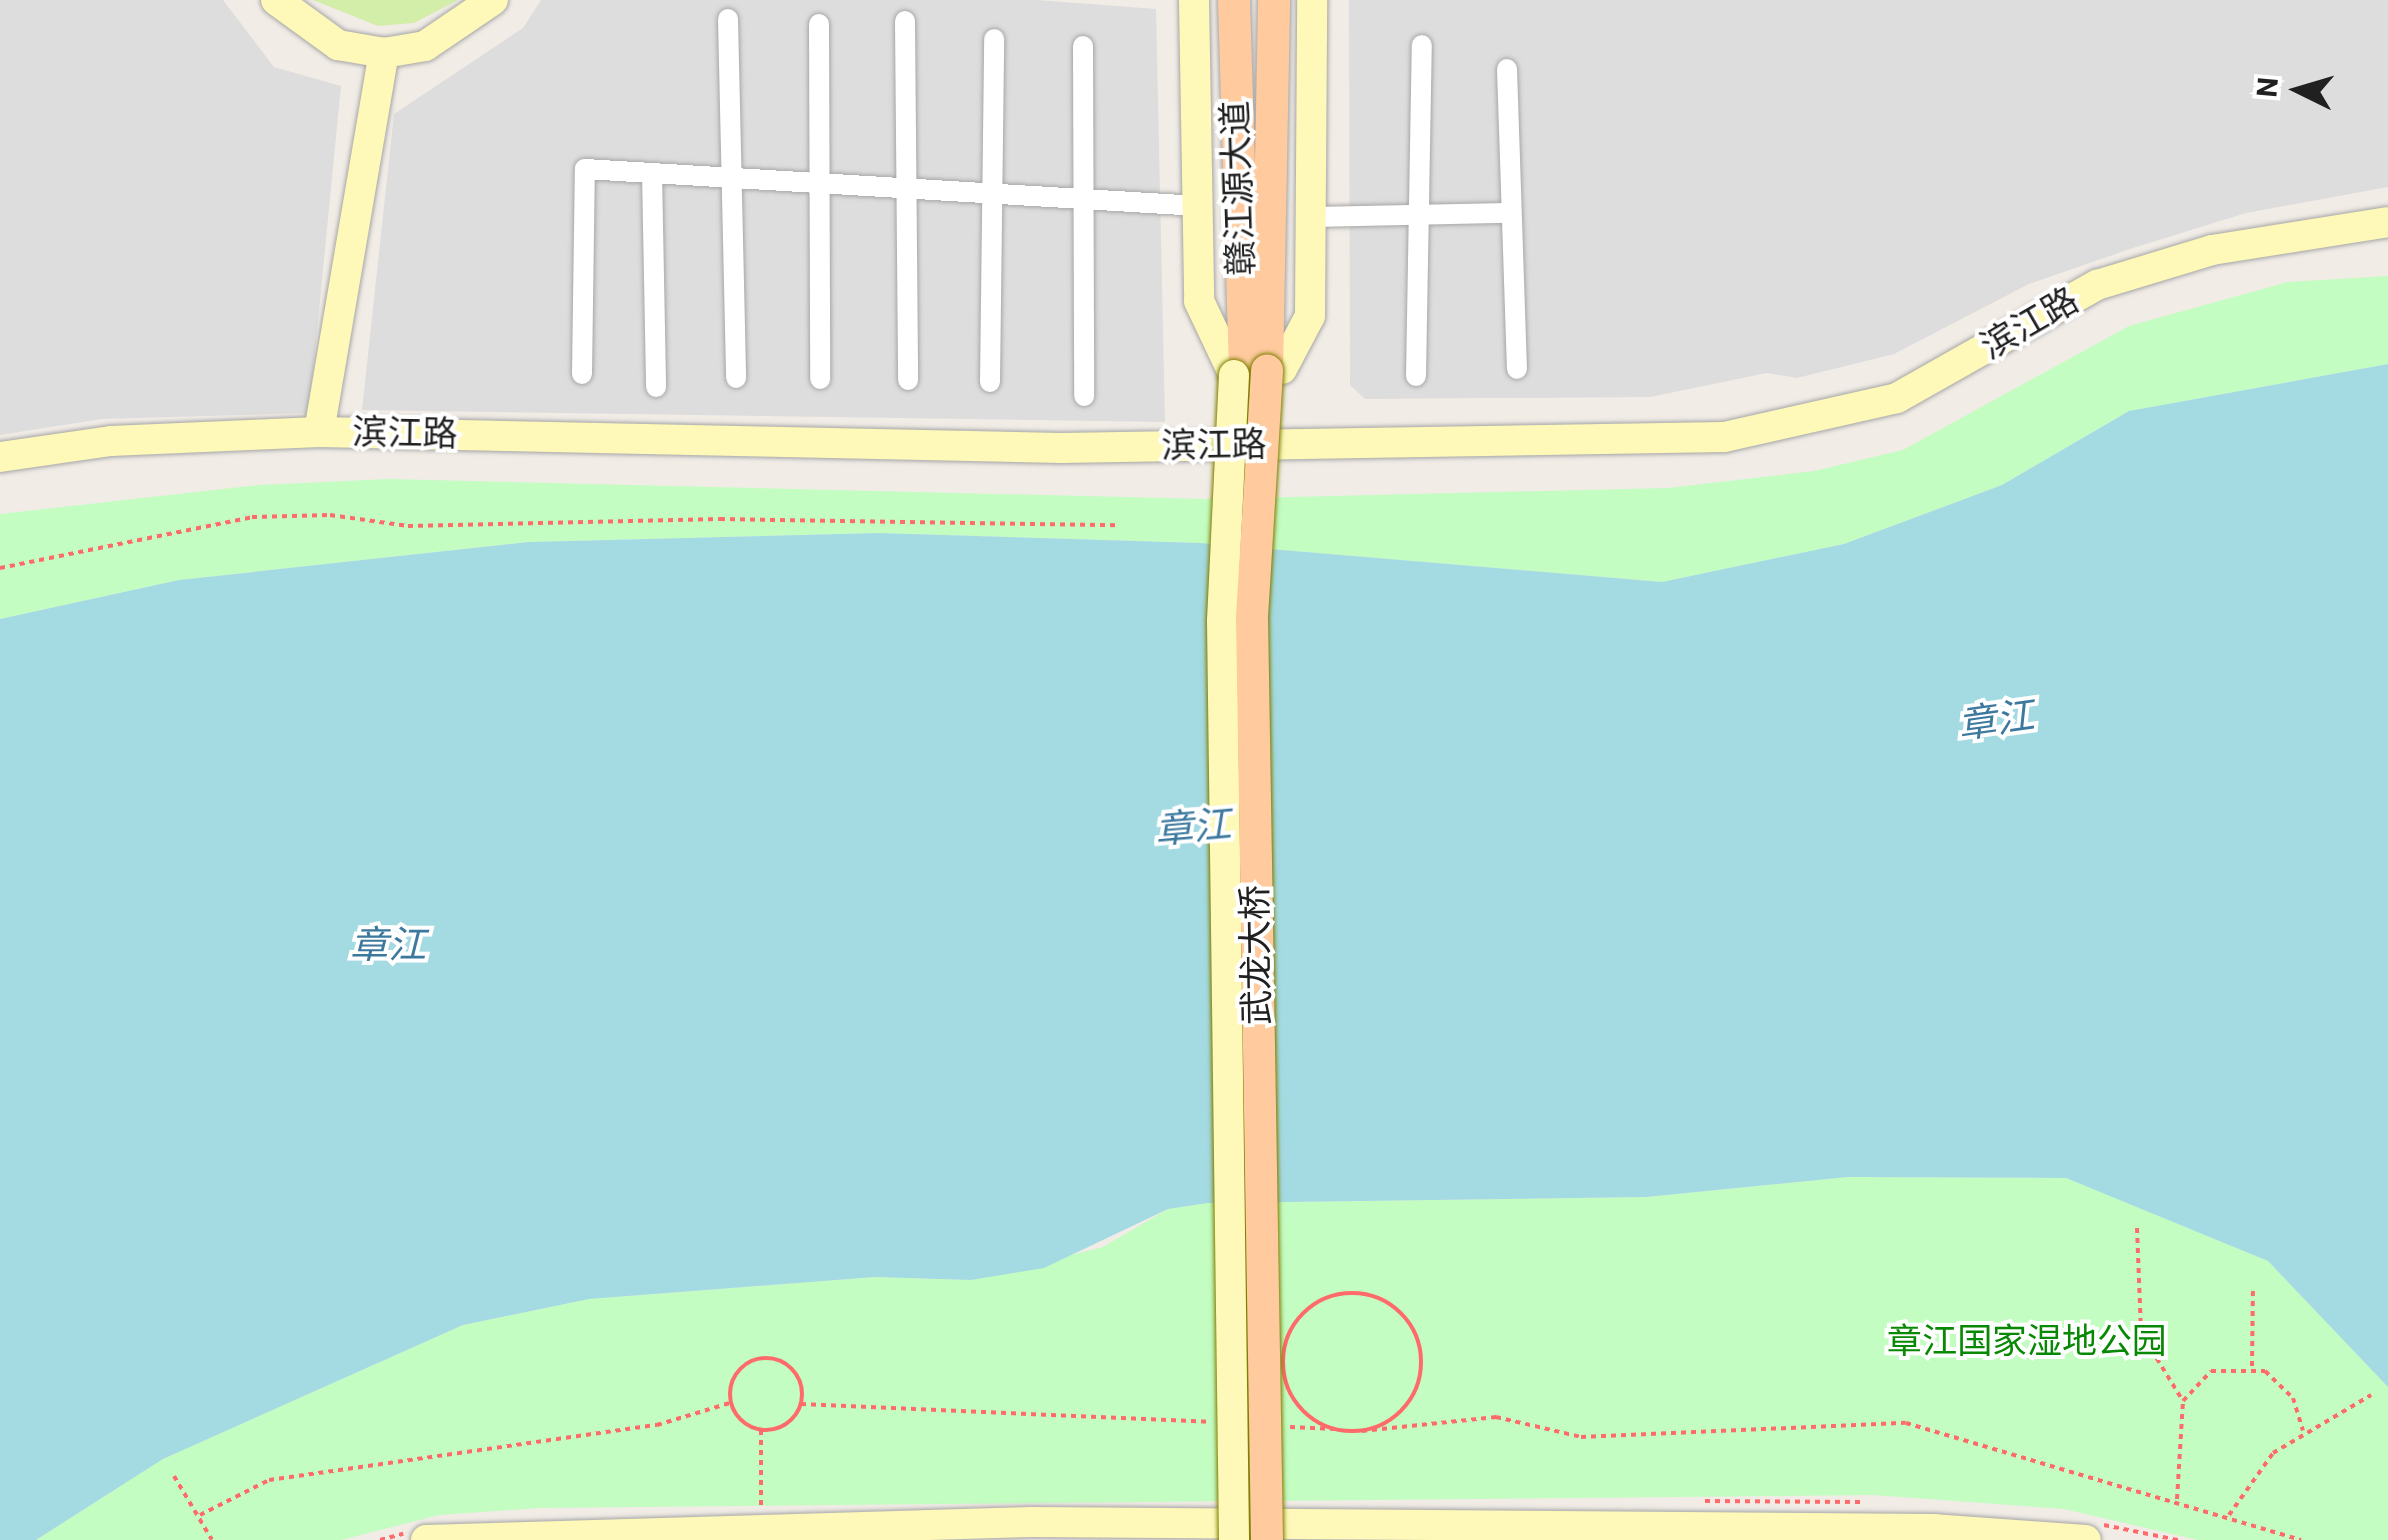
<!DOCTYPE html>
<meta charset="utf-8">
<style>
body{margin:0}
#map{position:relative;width:2388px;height:1540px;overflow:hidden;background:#f1ece6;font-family:Roboto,"Noto Sans SC",sans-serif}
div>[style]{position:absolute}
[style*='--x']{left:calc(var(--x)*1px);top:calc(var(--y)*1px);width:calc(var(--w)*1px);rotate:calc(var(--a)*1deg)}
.residential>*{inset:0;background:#dedddd}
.grass>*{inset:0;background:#d3eea9}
.park>*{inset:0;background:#c3fdc2}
.water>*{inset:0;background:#a4dbe2}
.path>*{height:4px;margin-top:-2px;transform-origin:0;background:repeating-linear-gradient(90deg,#ff6a6b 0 5px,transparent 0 10px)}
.path>.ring{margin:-2px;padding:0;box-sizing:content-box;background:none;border:4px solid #ff6a6b;border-radius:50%}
.roads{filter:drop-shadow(0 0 2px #a7a7a7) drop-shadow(0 0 2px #a7a7a7)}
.street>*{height:20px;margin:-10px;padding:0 10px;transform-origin:10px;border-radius:10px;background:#fff}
.secondary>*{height:30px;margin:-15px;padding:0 15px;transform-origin:15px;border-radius:15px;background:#fef9b8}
.primary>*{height:32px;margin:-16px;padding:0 16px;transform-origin:16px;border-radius:16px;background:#ffca9e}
.bridges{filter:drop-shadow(0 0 2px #7f7e00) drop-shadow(0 0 2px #7f7e00)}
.secondary-bridge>*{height:30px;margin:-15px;padding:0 15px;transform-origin:15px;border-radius:15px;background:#fef9b8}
.primary-bridge>*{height:32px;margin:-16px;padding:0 16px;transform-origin:16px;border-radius:16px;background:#ffca9e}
span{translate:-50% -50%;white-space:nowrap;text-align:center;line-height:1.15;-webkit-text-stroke:8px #fff;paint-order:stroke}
.street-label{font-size:35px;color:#202020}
.park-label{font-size:35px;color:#088904}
.water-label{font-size:38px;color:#3d799f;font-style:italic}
.north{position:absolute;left:2248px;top:40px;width:100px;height:100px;-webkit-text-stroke:8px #fff;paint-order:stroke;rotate:275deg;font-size:28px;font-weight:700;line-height:40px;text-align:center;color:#202020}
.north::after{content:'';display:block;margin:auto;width:35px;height:45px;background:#202020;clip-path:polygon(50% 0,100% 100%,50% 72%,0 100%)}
</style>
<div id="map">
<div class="residential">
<div style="clip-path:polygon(0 0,223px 0,274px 67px,341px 86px,309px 413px,102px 419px,0 435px)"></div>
<div style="clip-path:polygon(541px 0,1037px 0,1156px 9px,1165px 422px,362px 410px,394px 114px,523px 28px)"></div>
<div style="clip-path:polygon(1349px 0,2388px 0,2388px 187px,2246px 213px,2133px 248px,2029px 284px,1894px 354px,1797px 378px,1767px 373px,1650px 397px,1365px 399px,1350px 385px)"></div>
</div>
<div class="grass">
<div style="clip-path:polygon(313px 0,458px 0,414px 23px,378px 26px)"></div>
</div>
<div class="park">
<div style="clip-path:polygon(2388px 276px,2388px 364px,2129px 411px,2002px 485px,1844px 544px,1662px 582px,1200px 543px,878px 533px,529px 542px,179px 580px,0 619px,0 514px,259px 485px,389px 479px,1205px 499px,1668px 488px,1814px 471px,1903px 450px,2129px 326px,2288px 282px)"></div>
<div style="clip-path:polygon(1848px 1177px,2067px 1178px,2268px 1261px,2388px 1387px,2388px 1540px,2198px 1540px,2064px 1509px,1873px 1495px,539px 1508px,439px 1515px,341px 1540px,36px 1540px,163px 1459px,463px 1325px,589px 1299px,875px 1277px,971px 1280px,1103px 1247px,1168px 1209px,1208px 1203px,1646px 1197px)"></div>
</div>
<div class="water">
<div style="clip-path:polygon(2388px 364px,2388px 1387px,2268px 1261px,2066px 1178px,1848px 1177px,1646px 1197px,1208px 1203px,1168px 1209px,1044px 1268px,971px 1280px,875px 1277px,589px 1299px,463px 1325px,163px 1459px,36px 1540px,0 1540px,0 619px,179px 580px,529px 542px,878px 533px,1200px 543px,1662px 582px,1844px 544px,2002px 485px,2129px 411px)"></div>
</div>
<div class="path">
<div style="--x:0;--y:568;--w:257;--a:-11.4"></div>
<div style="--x:252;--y:517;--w:78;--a:-1.5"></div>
<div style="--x:330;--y:515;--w:79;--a:8"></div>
<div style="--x:408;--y:526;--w:312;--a:-1.3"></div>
<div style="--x:720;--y:519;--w:400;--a:0.9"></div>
<div style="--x:2137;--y:1228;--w:105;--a:87.8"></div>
<div style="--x:2141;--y:1333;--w:80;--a:58.3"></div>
<div class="ring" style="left:1283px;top:1293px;width:134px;height:134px"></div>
<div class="ring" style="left:730px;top:1358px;width:68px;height:68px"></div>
<div style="--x:2252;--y:1366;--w:78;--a:-89.3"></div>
<div style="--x:801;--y:1404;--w:409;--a:2.5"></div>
<div style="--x:1290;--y:1427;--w:45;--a:2.5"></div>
<div style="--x:761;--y:1430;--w:79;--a:90"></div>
<div style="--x:1362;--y:1431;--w:135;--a:-6"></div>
<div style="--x:1496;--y:1417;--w:87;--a:13.2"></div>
<div style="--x:1581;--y:1437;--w:325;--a:-2.5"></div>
<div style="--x:1906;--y:1423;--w:412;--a:16.5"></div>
<div style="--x:174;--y:1476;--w:74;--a:59.3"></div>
<div style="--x:2177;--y:1499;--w:98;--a:-86.5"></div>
<div style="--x:2183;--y:1401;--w:41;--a:-47"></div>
<div style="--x:2211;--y:1371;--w:54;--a:0"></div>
<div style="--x:2265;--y:1371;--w:39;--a:44"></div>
<div style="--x:2293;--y:1398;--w:34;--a:73"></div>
<div style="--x:1705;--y:1501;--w:156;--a:0.4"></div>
<div style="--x:200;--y:1515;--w:77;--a:-26.9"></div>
<div style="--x:269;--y:1480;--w:392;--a:-8.1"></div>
<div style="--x:657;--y:1425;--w:76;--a:-16.8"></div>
<div style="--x:2229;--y:1515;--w:76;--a:-54.6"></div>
<div style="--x:2273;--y:1453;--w:114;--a:-30.6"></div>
<div style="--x:2104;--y:1525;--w:76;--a:11.5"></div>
<div style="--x:380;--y:1540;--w:24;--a:-15"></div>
</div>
<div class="roads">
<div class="street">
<div style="--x:728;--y:19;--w:359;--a:88.7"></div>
<div style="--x:905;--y:21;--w:359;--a:89.5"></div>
<div style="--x:819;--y:24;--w:355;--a:89.8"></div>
<div style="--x:1083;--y:46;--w:350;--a:89.8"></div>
<div style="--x:1507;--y:69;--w:300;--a:88.1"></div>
<div style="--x:652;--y:173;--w:214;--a:88.9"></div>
<div style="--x:1311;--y:217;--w:199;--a:-1.2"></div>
<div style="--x:582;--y:374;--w:205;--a:-89.2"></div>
<div style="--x:585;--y:169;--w:614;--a:3.45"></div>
<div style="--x:1416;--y:376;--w:331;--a:-89"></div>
<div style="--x:990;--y:382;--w:343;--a:-89.3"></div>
</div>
<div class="secondary">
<div style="--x:276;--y:0;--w:77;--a:36"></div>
<div style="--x:338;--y:45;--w:47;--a:9.9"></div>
<div style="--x:384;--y:53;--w:42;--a:-9.7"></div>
<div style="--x:425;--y:46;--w:82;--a:-34.1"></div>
<div style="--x:1194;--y:0;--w:301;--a:89"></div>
<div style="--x:1199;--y:301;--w:82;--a:64.7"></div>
<div style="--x:1282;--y:369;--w:60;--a:-62.2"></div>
<div style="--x:1310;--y:316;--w:316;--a:-89.6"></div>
<div style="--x:319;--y:432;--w:385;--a:-80.3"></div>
<div style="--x:0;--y:457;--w:112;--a:-8.2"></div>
<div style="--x:111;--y:441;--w:208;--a:-2.5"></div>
<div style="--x:319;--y:432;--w:742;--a:1.24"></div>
<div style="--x:1061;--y:448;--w:663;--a:-0.95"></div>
<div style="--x:1724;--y:437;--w:177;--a:-12.7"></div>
<div style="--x:1897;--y:398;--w:230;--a:-29.5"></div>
<div style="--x:2097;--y:285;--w:120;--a:-16.9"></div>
<div style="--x:2212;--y:250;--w:178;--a:-9"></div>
<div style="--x:426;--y:1540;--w:605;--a:-1.7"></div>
<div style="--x:1031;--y:1522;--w:902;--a:0.44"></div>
<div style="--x:1933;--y:1529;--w:153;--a:4.1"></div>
</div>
<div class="primary">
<div style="--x:1234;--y:0;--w:377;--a:88.3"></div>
<div style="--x:1267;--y:370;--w:370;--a:-88.9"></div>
</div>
</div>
<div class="bridges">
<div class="secondary-bridge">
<div style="--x:1234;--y:375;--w:246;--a:92.8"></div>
<div style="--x:1222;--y:621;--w:919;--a:89.25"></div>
</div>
<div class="primary-bridge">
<div style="--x:1267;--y:1540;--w:923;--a:-90.93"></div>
<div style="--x:1252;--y:617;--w:247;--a:-86.5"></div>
</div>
</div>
<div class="street-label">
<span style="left:1239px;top:188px;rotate:-92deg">赣江源大道</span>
<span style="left:2030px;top:324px;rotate:-30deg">滨江路</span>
<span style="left:405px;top:434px;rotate:1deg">滨江路</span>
<span style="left:1214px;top:446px;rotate:-1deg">滨江路</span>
<span style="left:1257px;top:955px;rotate:-91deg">武龙大桥</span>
</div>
<div class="park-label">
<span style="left:2027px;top:1342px">章江国家湿地公园</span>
</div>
<div class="water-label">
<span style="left:1996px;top:721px;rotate:-8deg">章江</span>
<span style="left:1193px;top:828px;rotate:-5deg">章江</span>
<span style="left:388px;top:946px">章江</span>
</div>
<div class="north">N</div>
</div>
